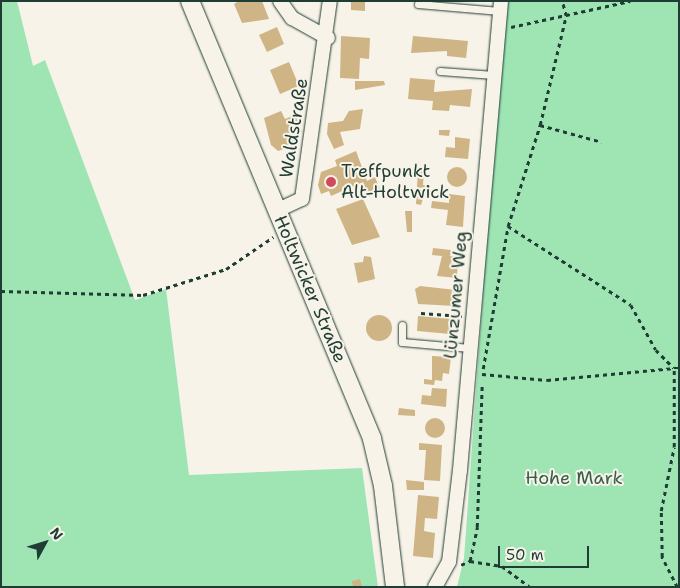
<!DOCTYPE html>
<meta charset="utf-8">
<style>
body{margin:0}
#map{position:relative;width:680px;height:588px;overflow:hidden;background:#f7f3e8;font-family:"Shantell Sans",sans-serif}
div>[style]{position:absolute}
[style*='--x']{left:calc(var(--x)*1px);top:calc(var(--y)*1px);width:calc(var(--w)*1px);rotate:calc(var(--a)*1deg)}
.green>*{inset:0;background:#9ee5b3}
.building>*{inset:0;background:#cfb485}
.round{border-radius:50%}
.path>*{height:2.5px;margin-top:-1.25px;transform-origin:0;background:repeating-linear-gradient(90deg,#1f3d34 0 4px,transparent 0 8px)}
.roads{filter:drop-shadow(0 0 1px #1f3d34) drop-shadow(0 0 1px #1f3d34)}
.service>*{height:7px;margin:-3.5px;padding:0 3.5px;transform-origin:3.5px;border-radius:3.5px;background:#f7f3e8}
.minor>*{height:14px;margin:-7px;padding:0 7px;transform-origin:7px;border-radius:7px;background:#f7f3e8}
.tertiary>*{height:18px;margin:-9px;padding:0 9px;transform-origin:9px;border-radius:9px;background:#f7f3e8}
.dots>*{width:14px;height:14px;translate:-50% -50%;box-sizing:border-box;border:2px solid #f7f3e8;border-radius:50%}
span{translate:-50% -50%;white-space:nowrap;text-align:center;line-height:1.15;-webkit-text-stroke:4px #f7f3e8;paint-order:stroke}
.street-label{font-size:18px;color:#1f3d34}
.poi-label{font-size:18px;color:#1f3d34}
.left{translate:0 -50%;text-align:left}
.park-label{font-size:18px;color:#385f4d}
.frame{position:absolute;inset:0;border:2px solid #1f3d34;pointer-events:none}
.north{position:absolute;left:20px;top:518px;width:50px;height:50px;-webkit-text-stroke:4px #f7f3e8;paint-order:stroke;rotate:51deg;font-size:14px;font-weight:700;line-height:20px;text-align:center;color:#1f3d34}
.north::after{content:'';display:block;margin:auto;width:18px;height:22px;background:#1f3d34;clip-path:polygon(50% 0,100% 100%,50% 72%,0 100%)}
.scale{position:absolute;left:498px;top:546px;width:91px;height:22px;box-sizing:border-box;border:2px solid #1f3d34;border-top:0;padding-left:6px;font-size:15px;line-height:18px;white-space:nowrap;color:#1f3d34;-webkit-text-stroke:4px #f7f3e8;paint-order:stroke}
</style>
<div id="map">
<div class="green">
<div style="clip-path:polygon(1px 1px,17px 1px,33px 66px,45px 60px,135px 300px,166px 289px,189px 475px,362px 468px,378px 587px,1px 587px)"></div>
<div style="clip-path:polygon(504px 1px,679px 1px,679px 587px,457px 587px,464px 558px)"></div>
</div>
<div class="building">
<div style="clip-path:polygon(239px 1px,262px 1px,269px 19px,242px 23px,234px 4px)"></div>
<div style="clip-path:polygon(351px 1px,365px 1px,365px 11px,351px 10px)"></div>
<div style="clip-path:polygon(277px 27px,284px 44px,267px 52px,259px 35px)"></div>
<div style="clip-path:polygon(341px 36px,370px 38px,369px 59px,360px 58px,359px 79px,340px 78px)"></div>
<div style="clip-path:polygon(413px 36px,468px 41px,466px 58px,447px 56px,447px 51px,411px 53px)"></div>
<div style="clip-path:polygon(289px 62px,299px 86px,280px 94px,270px 70px)"></div>
<div style="clip-path:polygon(410px 78px,435px 80px,434px 92px,472px 89px,470px 107px,450px 105px,449px 111px,432px 110px,433px 101px,408px 99px)"></div>
<div style="clip-path:polygon(355px 81px,384px 81px,385px 85px,355px 90px)"></div>
<div style="clip-path:polygon(363px 109px,360px 129px,340px 132px,344px 145px,334px 149px,327px 134px,328px 123px,343px 121px,349px 111px)"></div>
<div style="clip-path:polygon(281px 111px,285px 119px,295px 115px,302px 132px,292px 136px,295px 145px,278px 151px,271px 145px,264px 118px)"></div>
<div style="clip-path:polygon(439px 130px,450px 130px,449px 136px,439px 135px)"></div>
<div style="clip-path:polygon(455px 137px,470px 139px,468px 159px,445px 157px,446px 147px,455px 148px)"></div>
<div style="clip-path:polygon(356px 151px,367px 181px,375px 177px,381px 192px,369px 197px,363px 182px,331px 196px,329px 191px,321px 194px,318px 185px,321px 172px,337px 166px,335px 160px)"></div>
<div class="round" style="left:447px;top:167px;width:20px;height:20px"></div>
<div style="clip-path:polygon(418px 170px,424px 170px,423px 185px,427px 185px,421px 205px,416px 204px)"></div>
<div style="clip-path:polygon(449px 194px,465px 196px,463px 227px,446px 225px,448px 210px,431px 208px,432px 201px,449px 203px)"></div>
<div style="clip-path:polygon(363px 199px,380px 237px,352px 245px,336px 209px)"></div>
<div style="clip-path:polygon(405px 211px,412px 211px,412px 232px,407px 232px)"></div>
<div style="clip-path:polygon(433px 248px,451px 250px,450px 256px,458px 257px,457px 278px,437px 276px,442px 256px,432px 255px)"></div>
<div style="clip-path:polygon(364px 256px,371px 257px,375px 279px,358px 283px,354px 263px,363px 262px)"></div>
<div style="clip-path:polygon(420px 286px,456px 290px,455px 306px,418px 304px,415px 289px)"></div>
<div class="round" style="left:366px;top:315px;width:26px;height:26px"></div>
<div style="clip-path:polygon(418px 316px,451px 319px,450px 334px,417px 331px)"></div>
<div style="clip-path:polygon(432px 356px,451px 357px,449px 374px,443px 373px,442px 381px,435px 380px,434px 385px,424px 384px,424px 379px,432px 380px)"></div>
<div style="clip-path:polygon(432px 388px,447px 389px,446px 407px,421px 404px,422px 395px,431px 396px)"></div>
<div style="clip-path:polygon(399px 408px,415px 410px,415px 416px,398px 415px)"></div>
<div class="round" style="left:425px;top:418px;width:20px;height:20px"></div>
<div style="clip-path:polygon(419px 443px,442px 445px,440px 481px,424px 480px,426px 450px,419px 450px)"></div>
<div style="clip-path:polygon(406px 480px,424px 482px,424px 490px,407px 490px)"></div>
<div style="clip-path:polygon(418px 495px,439px 497px,437px 519px,425px 518px,424px 531px,435px 533px,433px 558px,413px 556px)"></div>
<div style="clip-path:polygon(360px 579px,362px 587px,353px 587px,352px 581px)"></div>
</div>
<div class="path">
<div style="--x:511;--y:27;--w:122;--a:-12.3"></div>
<div style="--x:540;--y:125;--w:64;--a:15.3"></div>
<div style="--x:508;--y:226;--w:146;--a:32.7"></div>
<div style="--x:631;--y:305;--w:51;--a:60.9"></div>
<div style="--x:656;--y:350;--w:25;--a:45"></div>
<div style="--x:1;--y:291;--w:142;--a:1.6"></div>
<div style="--x:143;--y:295;--w:87;--a:-17.4"></div>
<div style="--x:226;--y:269;--w:57;--a:-34.2"></div>
<div style="--x:421;--y:313;--w:41;--a:4.2"></div>
<div style="--x:483;--y:369;--w:145;--a:-80.1"></div>
<div style="--x:508;--y:226;--w:106;--a:-72.4"></div>
<div style="--x:540;--y:125;--w:112;--a:-76.6"></div>
<div style="--x:566;--y:16;--w:16;--a:-105"></div>
<div style="--x:482;--y:374;--w:65;--a:5.3"></div>
<div style="--x:547;--y:380;--w:128;--a:-5.4"></div>
<div style="--x:470;--y:561;--w:32;--a:9"></div>
<div style="--x:502;--y:566;--w:35;--a:37"></div>
<div style="--x:461;--y:565;--w:10;--a:-24"></div>
<div style="--x:470;--y:561;--w:35;--a:-78"></div>
<div style="--x:477;--y:527;--w:143;--a:-88"></div>
<div style="--x:677;--y:587;--w:34;--a:-117"></div>
<div style="--x:662;--y:557;--w:46;--a:-91.2"></div>
<div style="--x:661;--y:511;--w:65;--a:-78.5"></div>
<div style="--x:674;--y:447;--w:79;--a:-90"></div>
<div style="--x:674;--y:368;--w:5;--a:0"></div>
</div>
<div class="roads">
<div class="service">
<div style="--x:418;--y:4;--w:82;--a:4.9"></div>
<div style="--x:440;--y:71;--w:54;--a:4.2"></div>
<div style="--x:402;--y:325;--w:17;--a:90"></div>
<div style="--x:402;--y:342;--w:68;--a:5"></div>
</div>
<div class="minor">
<div style="--x:280;--y:1;--w:21;--a:55"></div>
<div style="--x:292;--y:18;--w:41;--a:29.1"></div>
<div style="--x:278;--y:210;--w:26;--a:-25"></div>
<div style="--x:302;--y:199;--w:200;--a:-82"></div>
<div style="--x:435;--y:587;--w:29;--a:-61"></div>
<div style="--x:449;--y:562;--w:93;--a:-83.2"></div>
<div style="--x:460;--y:470;--w:471;--a:-85"></div>
</div>
<div class="tertiary">
<div style="--x:190;--y:1;--w:474;--a:67.4"></div>
<div style="--x:372;--y:439;--w:48;--a:76.8"></div>
<div style="--x:383;--y:486;--w:102;--a:83.2"></div>
</div>
</div>
<div class="dots">
<div style="left:331px;top:182px;background:#d1495b"></div>
</div>
<div class="street-label">
<span style="left:294px;top:128px;rotate:-81deg">Waldstraße</span>
<span style="left:310px;top:289px;rotate:67deg">Holtwicker Straße</span>
<span style="left:456px;top:295px;rotate:-85deg">Lünzumer Weg</span>
</div>
<div class="poi-label">
<span class="left" style="left:341px;top:182px">Treffpunkt<br>Alt-Holtwick</span>
</div>
<div class="park-label">
<span style="left:574px;top:478px">Hohe Mark</span>
</div>
<div class="frame"></div>
<div class="north">N</div>
<div class="scale">50 m</div>
</div>
